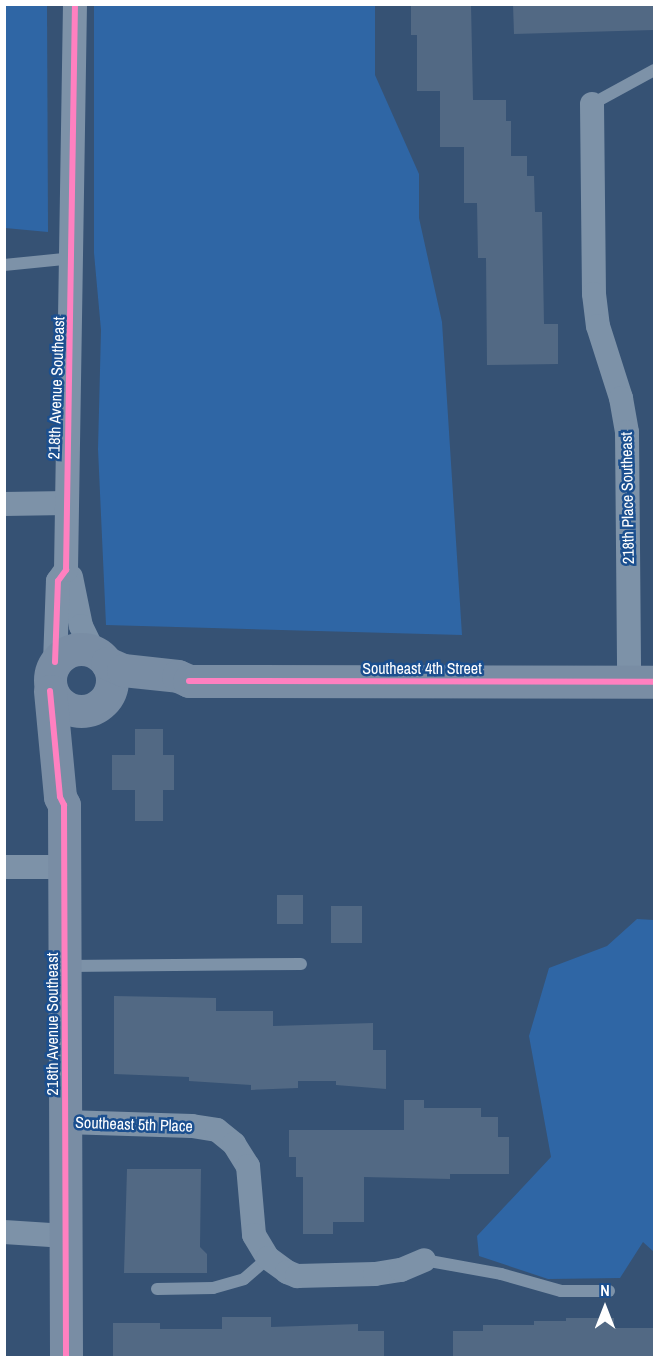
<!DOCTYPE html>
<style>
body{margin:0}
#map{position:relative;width:659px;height:1362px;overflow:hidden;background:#365274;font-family:"Archivo Narrow",sans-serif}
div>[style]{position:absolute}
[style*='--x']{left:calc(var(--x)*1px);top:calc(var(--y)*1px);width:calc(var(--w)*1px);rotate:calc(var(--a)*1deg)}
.green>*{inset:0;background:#2f66a5}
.building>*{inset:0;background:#526984}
.lane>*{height:12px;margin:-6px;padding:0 6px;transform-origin:6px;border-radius:6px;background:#7d92a8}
.street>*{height:24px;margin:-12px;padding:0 12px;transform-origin:12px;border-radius:12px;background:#7d92a8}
.secondary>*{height:33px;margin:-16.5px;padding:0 16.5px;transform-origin:16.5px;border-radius:16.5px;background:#798da4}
.secondary>.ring{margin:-16.5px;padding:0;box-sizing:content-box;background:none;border:33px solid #798da4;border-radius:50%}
.cycleway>*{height:6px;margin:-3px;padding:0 3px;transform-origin:3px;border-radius:3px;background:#ff80c0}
span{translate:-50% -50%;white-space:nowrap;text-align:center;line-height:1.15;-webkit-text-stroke:5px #1b4f8f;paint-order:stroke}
.street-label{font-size:16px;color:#fff}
.frame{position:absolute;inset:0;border:6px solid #fff;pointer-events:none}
.north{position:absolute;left:575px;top:1278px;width:60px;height:60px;-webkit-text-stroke:4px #1b4f8f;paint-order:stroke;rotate:0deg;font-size:16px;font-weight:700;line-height:24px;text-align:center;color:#fff}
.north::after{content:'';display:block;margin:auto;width:21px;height:27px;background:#fff;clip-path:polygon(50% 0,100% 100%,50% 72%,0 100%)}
</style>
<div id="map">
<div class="green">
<div style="clip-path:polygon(4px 5px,47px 5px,48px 232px,5px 228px)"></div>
<div style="clip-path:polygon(94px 5px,375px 5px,375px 75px,419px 174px,419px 218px,442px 322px,462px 635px,106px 625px,98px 449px,101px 330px,94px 253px)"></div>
<div style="clip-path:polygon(637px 919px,654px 920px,654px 1252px,643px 1242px,620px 1278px,548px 1279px,479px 1256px,477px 1236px,551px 1157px,529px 1036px,549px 968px,607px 946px)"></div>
</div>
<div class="building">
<div style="clip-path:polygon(411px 4px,471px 4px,473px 100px,506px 100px,506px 121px,511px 121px,511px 156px,527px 156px,527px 176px,534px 176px,535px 212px,542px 212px,544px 324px,558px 324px,558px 364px,487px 365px,486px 258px,478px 258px,477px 203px,464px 203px,464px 147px,440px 147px,440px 91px,417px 91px,417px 35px,411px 35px)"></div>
<div style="clip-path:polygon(513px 4px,654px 4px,654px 30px,514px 34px)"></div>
<div style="clip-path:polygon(135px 729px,163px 729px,163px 755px,174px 755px,174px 790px,163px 790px,163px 821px,135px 821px,135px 790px,112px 790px,112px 755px,135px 755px)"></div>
<div style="clip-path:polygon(277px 895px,303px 895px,303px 924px,277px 924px)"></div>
<div style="clip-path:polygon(331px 906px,362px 906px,362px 943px,331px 943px)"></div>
<div style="clip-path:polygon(114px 996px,216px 998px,216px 1011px,273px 1011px,273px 1026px,373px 1023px,373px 1050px,386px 1050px,386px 1089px,336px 1085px,336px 1081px,298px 1081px,298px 1088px,251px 1090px,251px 1085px,189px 1081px,189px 1077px,114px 1074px)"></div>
<div style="clip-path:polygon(404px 1100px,424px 1100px,424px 1108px,481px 1108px,481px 1117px,498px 1117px,498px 1137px,509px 1137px,509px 1174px,450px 1174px,450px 1179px,364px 1177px,364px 1222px,333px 1222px,333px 1234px,303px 1234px,303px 1177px,296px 1177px,296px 1157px,289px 1157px,289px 1130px,404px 1130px)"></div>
<div style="clip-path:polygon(127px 1169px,201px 1169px,200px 1247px,207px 1254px,207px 1273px,124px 1273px)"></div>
<div style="clip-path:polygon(222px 1317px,271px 1317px,271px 1327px,358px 1324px,358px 1331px,384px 1331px,384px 1358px,113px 1358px,113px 1323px,160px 1323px,160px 1329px,222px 1329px)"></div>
<div style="clip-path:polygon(566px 1318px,614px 1318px,614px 1328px,654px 1328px,654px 1358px,453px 1358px,453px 1331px,483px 1331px,483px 1325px,534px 1325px,534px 1321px,566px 1321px)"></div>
</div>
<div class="lane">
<div style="--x:592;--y:104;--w:71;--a:-28.7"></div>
<div style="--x:4;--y:265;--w:70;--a:-5.7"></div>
<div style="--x:66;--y:966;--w:235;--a:-0.5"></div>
<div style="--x:424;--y:1260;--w:78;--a:10.3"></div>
<div style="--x:501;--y:1274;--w:62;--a:15.8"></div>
<div style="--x:561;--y:1291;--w:48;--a:0"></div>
<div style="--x:157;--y:1289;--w:56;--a:-1"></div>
<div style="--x:213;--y:1288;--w:32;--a:-16"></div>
<div style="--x:244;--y:1279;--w:32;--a:-41"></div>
</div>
<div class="street">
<div style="--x:592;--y:104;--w:190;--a:89.4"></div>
<div style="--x:594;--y:294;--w:32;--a:83"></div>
<div style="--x:598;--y:326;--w:76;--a:72.3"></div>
<div style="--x:621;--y:398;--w:35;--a:80"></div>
<div style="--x:627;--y:432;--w:249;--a:89.5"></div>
<div style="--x:4;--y:504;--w:63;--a:-0.9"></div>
<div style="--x:71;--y:577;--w:50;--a:78.5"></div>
<div style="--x:81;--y:626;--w:28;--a:64"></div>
<div style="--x:55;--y:662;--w:81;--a:-87.9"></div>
<div style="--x:58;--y:581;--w:14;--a:-54"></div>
<div style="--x:66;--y:570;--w:566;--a:-89.09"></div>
<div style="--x:4;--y:867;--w:61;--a:0"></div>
<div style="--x:65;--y:1122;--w:127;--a:1.8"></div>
<div style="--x:192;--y:1126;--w:25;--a:9"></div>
<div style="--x:217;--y:1130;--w:22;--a:39"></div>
<div style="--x:234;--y:1144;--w:26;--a:58"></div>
<div style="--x:248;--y:1166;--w:69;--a:85"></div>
<div style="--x:254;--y:1235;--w:27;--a:59"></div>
<div style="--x:268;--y:1258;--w:24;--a:36"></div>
<div style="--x:287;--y:1272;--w:11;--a:22"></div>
<div style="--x:297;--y:1276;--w:78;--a:-1.5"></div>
<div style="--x:375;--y:1274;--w:26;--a:-9"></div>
<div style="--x:401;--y:1270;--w:25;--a:-23"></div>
<div style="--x:4;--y:1232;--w:62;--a:3.7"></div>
</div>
<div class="secondary">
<div class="ring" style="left:50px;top:649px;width:29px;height:29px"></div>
<div style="--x:107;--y:663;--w:17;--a:24"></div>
<div style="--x:123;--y:670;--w:55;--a:6.2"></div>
<div style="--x:178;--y:676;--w:12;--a:24"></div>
<div style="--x:189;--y:681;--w:465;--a:0.1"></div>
<div style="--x:50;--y:691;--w:106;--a:84.6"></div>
<div style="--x:60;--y:797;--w:9;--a:63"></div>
<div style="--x:64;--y:805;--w:553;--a:89.79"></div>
</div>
<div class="cycleway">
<div style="--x:55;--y:662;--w:81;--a:-87.9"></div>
<div style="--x:58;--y:581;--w:14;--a:-54"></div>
<div style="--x:66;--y:570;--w:566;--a:-89.09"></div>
<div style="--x:189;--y:681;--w:465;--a:0.1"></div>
<div style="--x:50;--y:691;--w:106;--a:84.6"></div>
<div style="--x:60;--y:797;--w:9;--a:63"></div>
<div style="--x:64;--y:805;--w:553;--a:89.79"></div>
</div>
<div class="street-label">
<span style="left:56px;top:388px;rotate:-88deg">218th Avenue Southeast</span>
<span style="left:627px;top:498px;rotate:-91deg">218th Place Southeast</span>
<span style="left:422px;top:668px">Southeast 4th Street</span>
<span style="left:52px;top:1024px;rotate:-90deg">218th Avenue Southeast</span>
<span style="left:134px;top:1124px;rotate:2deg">Southeast 5th Place</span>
</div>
<div class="frame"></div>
<div class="north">N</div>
</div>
